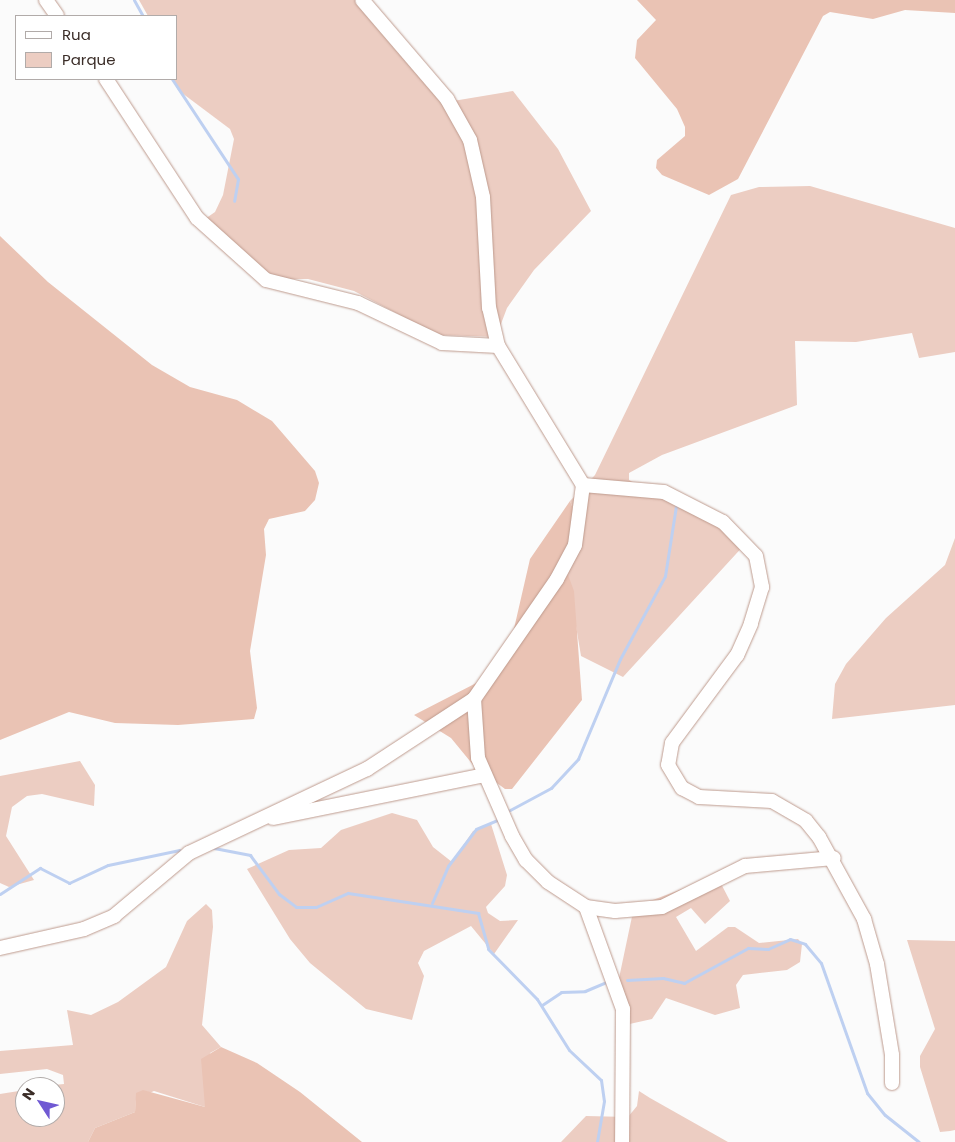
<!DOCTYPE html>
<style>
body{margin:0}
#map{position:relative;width:955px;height:1142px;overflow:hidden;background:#fbfbfb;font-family:Poppins,sans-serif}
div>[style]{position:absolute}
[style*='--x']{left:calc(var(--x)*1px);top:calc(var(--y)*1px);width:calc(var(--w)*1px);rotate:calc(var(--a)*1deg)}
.green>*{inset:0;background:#eccdc2}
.forest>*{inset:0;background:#eac3b4}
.stream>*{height:3px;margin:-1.5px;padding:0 1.5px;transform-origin:1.5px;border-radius:1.5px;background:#bed0f1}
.roads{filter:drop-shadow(0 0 1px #be9b8e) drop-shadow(0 0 1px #be9b8e)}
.minor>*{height:14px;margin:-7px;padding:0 7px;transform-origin:7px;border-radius:7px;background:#fff}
span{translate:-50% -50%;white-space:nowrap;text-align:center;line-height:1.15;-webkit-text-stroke:5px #fff;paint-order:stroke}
.legend{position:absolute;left:15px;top:15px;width:162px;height:65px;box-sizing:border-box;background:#fff;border:1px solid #b1aba9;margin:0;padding:6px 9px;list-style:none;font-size:15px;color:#3b2d28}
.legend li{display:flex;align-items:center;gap:10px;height:25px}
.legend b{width:25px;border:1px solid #b1aba9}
.north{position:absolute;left:15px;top:1077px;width:50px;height:50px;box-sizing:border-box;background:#fff;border:1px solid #b1aba9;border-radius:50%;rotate:305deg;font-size:14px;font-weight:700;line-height:20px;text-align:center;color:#3b2d28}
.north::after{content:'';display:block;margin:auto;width:18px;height:22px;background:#7059d3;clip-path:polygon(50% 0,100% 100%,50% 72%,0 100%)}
</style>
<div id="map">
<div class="green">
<div style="clip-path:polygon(139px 0,365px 0,453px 101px,513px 91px,558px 149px,591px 211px,534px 270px,507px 308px,496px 337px,438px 335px,354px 291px,308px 279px,282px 279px,265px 271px,202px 221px,215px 212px,223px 195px,234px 139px,230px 129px,178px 90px,173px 81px,176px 16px,148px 16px)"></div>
<div style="clip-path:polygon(810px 186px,955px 228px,955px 352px,919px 358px,912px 333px,856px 342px,795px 341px,797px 405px,662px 455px,629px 473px,629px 480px,747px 542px,623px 677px,581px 656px,567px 572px,576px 517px,570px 501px,595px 475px,731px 195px,759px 187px)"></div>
<div style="clip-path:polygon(955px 538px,955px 705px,832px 719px,835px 684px,846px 664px,886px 618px,945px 565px)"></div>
<div style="clip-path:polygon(80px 761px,95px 785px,94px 806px,42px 794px,27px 796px,12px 807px,6px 836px,34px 880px,9px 887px,0 883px,0 776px)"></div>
<div style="clip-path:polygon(392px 813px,417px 820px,433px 847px,452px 862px,473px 831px,491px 824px,507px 875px,505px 886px,486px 907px,488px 913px,500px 921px,518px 920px,494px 954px,471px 926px,424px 951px,418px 963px,424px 976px,412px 1020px,366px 1009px,310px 963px,290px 939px,247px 869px,289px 850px,321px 848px,341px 830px)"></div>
<div style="clip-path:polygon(717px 876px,730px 901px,705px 924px,691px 908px,676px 917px,696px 951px,728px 927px,735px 927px,759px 943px,798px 939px,802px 944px,800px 962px,787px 970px,743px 975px,736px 985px,740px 1008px,715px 1015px,666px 998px,652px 1019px,625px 1025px,618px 983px,634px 907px)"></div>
<div style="clip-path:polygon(206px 904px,212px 910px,213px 927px,202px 1025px,221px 1047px,210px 1053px,205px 1107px,154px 1091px,136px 1099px,135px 1112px,95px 1128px,88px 1142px,0 1142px,0 1094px,25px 1090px,25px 1117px,55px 1117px,55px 1087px,33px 1087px,64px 1084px,63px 1075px,47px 1069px,0 1074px,0 1051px,73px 1045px,67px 1010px,91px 1015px,118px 1002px,166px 967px,187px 921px)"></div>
<div style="clip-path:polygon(907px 940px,955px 941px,955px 1130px,950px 1131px,940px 1132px,920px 1067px,920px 1056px,935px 1029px)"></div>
<div style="clip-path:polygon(639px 1091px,650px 1098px,728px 1142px,561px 1142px,586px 1116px,628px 1117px,637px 1106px)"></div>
</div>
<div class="forest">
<div style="clip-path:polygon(637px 0,955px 0,955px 13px,905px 10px,873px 19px,830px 12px,823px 16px,738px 179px,709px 195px,662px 175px,656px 168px,657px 160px,685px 136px,685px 127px,677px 109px,635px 58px,637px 40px,656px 20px)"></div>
<div style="clip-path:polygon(0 236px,48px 282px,152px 365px,190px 387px,237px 400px,272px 421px,315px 471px,319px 483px,315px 500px,305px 511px,269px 519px,264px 529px,266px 555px,250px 651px,257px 708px,254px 719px,178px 725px,115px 723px,69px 712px,0 740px)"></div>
<div style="clip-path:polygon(570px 501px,576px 517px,567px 572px,574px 591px,582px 700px,512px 789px,505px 789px,474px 766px,451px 738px,414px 715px,486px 678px,513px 633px,530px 559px)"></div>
<div style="clip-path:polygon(221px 1047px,257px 1063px,300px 1092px,362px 1142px,88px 1142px,95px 1128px,135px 1112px,136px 1093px,143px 1090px,205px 1107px,201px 1059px)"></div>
</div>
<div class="stream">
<div style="--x:134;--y:0;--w:18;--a:61"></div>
<div style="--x:172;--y:79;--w:120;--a:56.6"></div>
<div style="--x:238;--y:179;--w:22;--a:100"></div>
<div style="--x:510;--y:810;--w:47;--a:-28.2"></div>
<div style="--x:551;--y:788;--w:40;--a:-47"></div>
<div style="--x:578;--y:759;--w:108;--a:-67.2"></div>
<div style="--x:620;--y:659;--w:94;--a:-61.5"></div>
<div style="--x:665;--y:576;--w:71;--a:-81.1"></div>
<div style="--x:214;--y:848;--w:37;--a:11"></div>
<div style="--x:250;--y:855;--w:49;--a:53.4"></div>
<div style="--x:279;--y:894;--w:21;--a:37"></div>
<div style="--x:296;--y:907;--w:20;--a:0"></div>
<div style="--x:316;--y:907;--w:35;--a:-24"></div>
<div style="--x:348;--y:893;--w:132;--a:8.7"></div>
<div style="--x:478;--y:913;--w:37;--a:74"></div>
<div style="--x:488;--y:949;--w:70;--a:45.6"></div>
<div style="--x:537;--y:999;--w:60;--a:57.9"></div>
<div style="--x:569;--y:1050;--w:44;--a:43.2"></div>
<div style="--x:601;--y:1080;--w:21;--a:82"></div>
<div style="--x:604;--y:1101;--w:42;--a:99.7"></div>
<div style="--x:0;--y:894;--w:48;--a:-33"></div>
<div style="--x:40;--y:868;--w:33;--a:27"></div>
<div style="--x:69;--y:883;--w:43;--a:-24.8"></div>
<div style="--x:108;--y:865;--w:73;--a:-11.9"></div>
<div style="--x:432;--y:903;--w:40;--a:-66.6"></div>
<div style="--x:448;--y:866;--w:46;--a:-52.9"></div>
<div style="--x:476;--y:829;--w:26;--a:-23"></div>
<div style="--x:627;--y:980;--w:36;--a:-3"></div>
<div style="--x:663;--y:978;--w:22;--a:13"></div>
<div style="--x:684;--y:983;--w:73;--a:-28.7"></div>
<div style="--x:748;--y:948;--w:20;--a:3"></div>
<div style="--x:768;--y:949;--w:24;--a:-24"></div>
<div style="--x:790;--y:939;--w:16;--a:18"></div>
<div style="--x:805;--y:944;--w:25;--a:50"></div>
<div style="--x:821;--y:963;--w:138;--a:70.5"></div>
<div style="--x:867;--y:1093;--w:28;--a:51"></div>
<div style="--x:885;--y:1115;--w:43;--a:38.5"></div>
<div style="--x:542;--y:1005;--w:23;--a:-34"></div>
<div style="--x:561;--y:992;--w:24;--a:-2"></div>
<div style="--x:585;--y:991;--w:26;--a:-23"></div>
</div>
<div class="roads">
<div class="minor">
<div style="--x:46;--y:0;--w:19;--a:55"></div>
<div style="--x:106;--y:79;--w:166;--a:56.8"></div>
<div style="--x:197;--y:218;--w:93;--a:41.9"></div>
<div style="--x:266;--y:280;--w:95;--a:14"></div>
<div style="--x:358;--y:303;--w:93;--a:25.5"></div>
<div style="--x:442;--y:343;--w:56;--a:3.1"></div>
<div style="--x:583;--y:485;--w:81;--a:4.9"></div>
<div style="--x:664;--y:492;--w:66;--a:27"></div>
<div style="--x:723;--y:522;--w:47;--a:45.9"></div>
<div style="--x:756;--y:556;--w:32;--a:79"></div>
<div style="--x:762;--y:587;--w:39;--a:107"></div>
<div style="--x:751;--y:624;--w:34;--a:114"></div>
<div style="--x:737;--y:655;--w:109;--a:126.5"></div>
<div style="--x:672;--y:743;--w:22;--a:100"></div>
<div style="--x:668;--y:765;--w:27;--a:59"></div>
<div style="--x:682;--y:788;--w:19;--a:28"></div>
<div style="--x:699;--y:797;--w:73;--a:3.1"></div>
<div style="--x:772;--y:801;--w:39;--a:30"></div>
<div style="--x:806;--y:821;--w:21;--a:51"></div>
<div style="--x:819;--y:837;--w:94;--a:61.2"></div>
<div style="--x:864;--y:919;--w:47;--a:73.9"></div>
<div style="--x:877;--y:964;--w:92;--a:80.6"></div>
<div style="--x:892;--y:1055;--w:28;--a:90"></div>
<div style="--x:474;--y:699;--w:59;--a:86.1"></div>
<div style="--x:478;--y:758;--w:85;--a:66.4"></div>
<div style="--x:512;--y:836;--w:28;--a:60"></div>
<div style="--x:526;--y:860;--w:31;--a:45"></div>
<div style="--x:548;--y:882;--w:45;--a:33.3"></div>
<div style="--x:586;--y:907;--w:29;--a:8"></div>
<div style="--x:615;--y:911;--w:47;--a:-4.9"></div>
<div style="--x:662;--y:907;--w:93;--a:-26.3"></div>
<div style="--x:745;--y:866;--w:89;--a:-5.1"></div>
<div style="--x:273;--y:818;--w:216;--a:-11.5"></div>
<div style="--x:586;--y:907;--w:109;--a:70.1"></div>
<div style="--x:623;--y:1009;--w:133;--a:90.4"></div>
<div style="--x:0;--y:948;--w:86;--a:-12.7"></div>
<div style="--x:84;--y:929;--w:33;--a:-23"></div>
<div style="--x:114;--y:916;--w:98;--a:-40"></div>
<div style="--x:189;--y:853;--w:197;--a:-25.3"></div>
<div style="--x:367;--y:769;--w:128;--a:-33.2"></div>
<div style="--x:474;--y:699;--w:146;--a:-55.3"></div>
<div style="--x:557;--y:579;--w:38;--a:-62"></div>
<div style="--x:575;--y:545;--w:61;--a:-82.4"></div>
<div style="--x:583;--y:485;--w:163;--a:-121.4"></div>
<div style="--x:498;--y:346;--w:39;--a:-103"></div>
<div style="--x:489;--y:308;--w:111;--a:-93.1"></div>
<div style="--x:483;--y:197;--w:58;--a:-102.8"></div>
<div style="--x:470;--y:140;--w:47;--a:-119.3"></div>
<div style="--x:447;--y:99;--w:130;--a:-130.6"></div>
</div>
</div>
<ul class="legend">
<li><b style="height:6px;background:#fff"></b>Rua</li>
<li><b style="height:14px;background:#eccdc2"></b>Parque</li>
</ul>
<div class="north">N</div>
</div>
